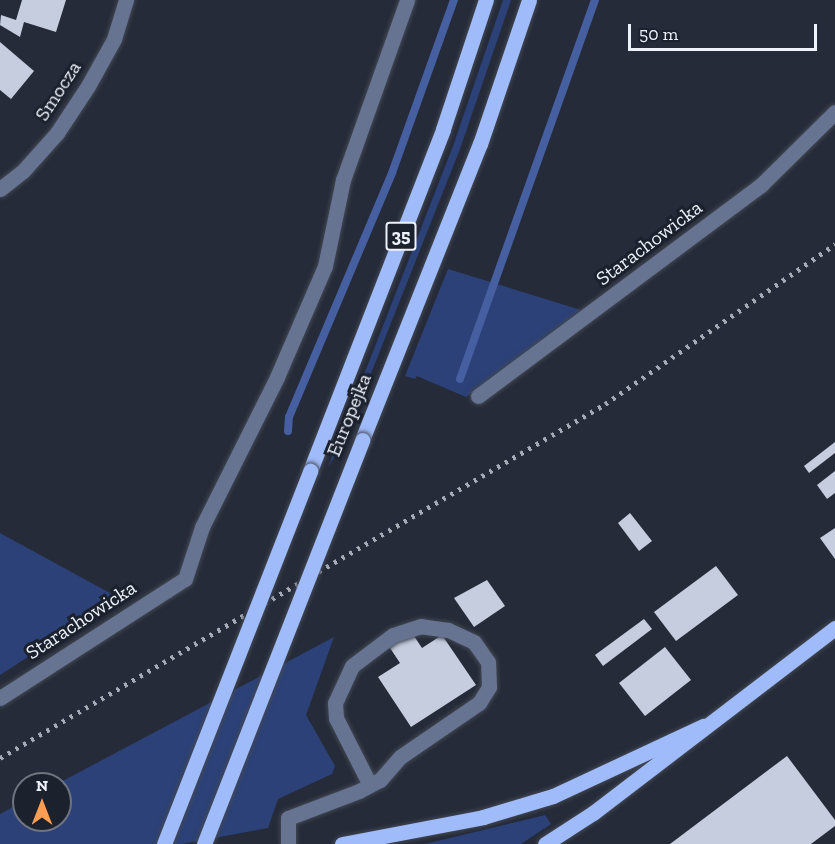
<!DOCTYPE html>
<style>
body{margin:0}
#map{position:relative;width:835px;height:844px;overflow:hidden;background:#252b38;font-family:"Zilla Slab",serif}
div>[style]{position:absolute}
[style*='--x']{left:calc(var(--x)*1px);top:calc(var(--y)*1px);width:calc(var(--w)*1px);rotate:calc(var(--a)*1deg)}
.green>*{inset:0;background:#2b4178}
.stream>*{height:8px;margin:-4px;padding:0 4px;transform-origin:4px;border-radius:4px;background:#455fa1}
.building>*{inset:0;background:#c5cdde}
.roads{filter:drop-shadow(0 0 2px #414753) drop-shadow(0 0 2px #414753)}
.minor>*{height:15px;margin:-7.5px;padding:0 7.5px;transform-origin:7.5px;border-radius:7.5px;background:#667391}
.major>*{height:15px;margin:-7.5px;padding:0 7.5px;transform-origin:7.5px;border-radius:7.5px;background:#a0bbf9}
.rail>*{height:4.5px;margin-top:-2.25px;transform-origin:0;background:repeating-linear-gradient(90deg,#a7abb6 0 3px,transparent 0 9px)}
.bridges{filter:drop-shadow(0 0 2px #414753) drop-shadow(0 0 2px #414753)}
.major-bridge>*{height:15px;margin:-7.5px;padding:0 7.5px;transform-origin:7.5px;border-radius:7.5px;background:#a0bbf9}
span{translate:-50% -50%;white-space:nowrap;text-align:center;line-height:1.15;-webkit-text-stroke:6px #1c212e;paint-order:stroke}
.shield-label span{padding:2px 4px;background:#1c212e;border:2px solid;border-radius:4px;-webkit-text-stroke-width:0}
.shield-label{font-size:18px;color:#eef2fb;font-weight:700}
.street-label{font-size:20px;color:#eef2fb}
.north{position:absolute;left:12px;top:772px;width:60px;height:60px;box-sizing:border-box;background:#1c212e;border:2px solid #707580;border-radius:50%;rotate:0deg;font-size:16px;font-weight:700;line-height:24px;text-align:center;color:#eef2fb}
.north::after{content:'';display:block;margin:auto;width:21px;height:27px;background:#fc9d54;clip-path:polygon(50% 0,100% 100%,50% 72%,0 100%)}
.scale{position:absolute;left:628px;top:24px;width:189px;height:27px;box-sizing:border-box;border:3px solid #eef2fb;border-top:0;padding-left:8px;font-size:18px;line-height:21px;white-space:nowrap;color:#eef2fb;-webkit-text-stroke:4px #1c212e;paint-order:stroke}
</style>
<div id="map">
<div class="green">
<div style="clip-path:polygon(503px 0,511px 0,460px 149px,343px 444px,328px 467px,453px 146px)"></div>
<div style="clip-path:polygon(448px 269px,581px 310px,466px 397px,417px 376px,415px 379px,405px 376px)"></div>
<div style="clip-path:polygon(0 533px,119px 598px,0 675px)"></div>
<div style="clip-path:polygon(334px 637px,306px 715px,335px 766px,332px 774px,278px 799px,268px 828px,182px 844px,0 844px,0 814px,24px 801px,24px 820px,60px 820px,60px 784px,57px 784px)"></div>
<div style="clip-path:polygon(545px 815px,551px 824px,521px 844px,425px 844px)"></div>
</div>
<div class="stream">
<div style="--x:460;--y:379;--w:402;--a:-70.4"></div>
<div style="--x:288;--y:431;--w:14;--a:-86"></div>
<div style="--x:289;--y:417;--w:265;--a:-67.1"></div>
<div style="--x:392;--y:173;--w:184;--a:-70.3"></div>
</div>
<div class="building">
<div style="clip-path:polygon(22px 0,66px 0,56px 32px,24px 22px,20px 37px,0 25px,1px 15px,16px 20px)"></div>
<div style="clip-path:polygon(0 42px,34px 71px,11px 99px,0 90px)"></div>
<div style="clip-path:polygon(835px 442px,835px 453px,809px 473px,804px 466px)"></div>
<div style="clip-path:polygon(835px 471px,835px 493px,827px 499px,817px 485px)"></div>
<div style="clip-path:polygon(630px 513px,652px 541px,639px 551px,618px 523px)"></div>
<div style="clip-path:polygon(835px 528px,835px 559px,820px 538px)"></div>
<div style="clip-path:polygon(716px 566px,738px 595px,676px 641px,654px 612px)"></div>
<div style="clip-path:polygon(487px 580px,505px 606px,474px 627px,454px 598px)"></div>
<div style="clip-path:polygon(644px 619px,652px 629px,603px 666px,595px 655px)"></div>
<div style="clip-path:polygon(410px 630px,422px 648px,442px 635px,476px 685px,411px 727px,378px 677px,400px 663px,388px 645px)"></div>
<div style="clip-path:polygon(665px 647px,691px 680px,645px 716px,619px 683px)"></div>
<div style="clip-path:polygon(787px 756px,835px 820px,835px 826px,811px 844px,670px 844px)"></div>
</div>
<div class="roads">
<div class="minor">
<div style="--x:0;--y:189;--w:29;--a:-38"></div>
<div style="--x:23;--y:171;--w:51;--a:-48.2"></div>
<div style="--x:57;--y:133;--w:56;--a:-56.6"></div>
<div style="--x:88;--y:86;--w:54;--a:-61"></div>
<div style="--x:114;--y:39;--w:41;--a:-72.9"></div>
<div style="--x:478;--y:396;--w:353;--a:-36.7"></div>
<div style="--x:761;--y:185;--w:104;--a:-44.6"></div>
<div style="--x:0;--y:698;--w:220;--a:-32.8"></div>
<div style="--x:185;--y:579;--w:55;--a:-71.9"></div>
<div style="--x:202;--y:527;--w:168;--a:-63.4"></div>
<div style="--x:277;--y:377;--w:121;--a:-66.6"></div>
<div style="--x:325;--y:266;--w:88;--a:-78.2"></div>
<div style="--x:343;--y:180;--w:191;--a:-70.4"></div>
<div style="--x:288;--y:844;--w:26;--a:-90"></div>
<div style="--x:288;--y:818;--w:76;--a:-20.8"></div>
<div style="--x:359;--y:791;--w:24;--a:-28"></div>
<div style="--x:380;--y:780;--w:30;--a:-49"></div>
<div style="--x:400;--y:757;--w:96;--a:-34.4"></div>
<div style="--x:479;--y:703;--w:19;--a:-58"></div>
<div style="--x:489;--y:687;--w:25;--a:-92"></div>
<div style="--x:488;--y:662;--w:24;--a:-125"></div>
<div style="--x:474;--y:642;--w:29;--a:-155"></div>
<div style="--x:448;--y:630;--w:27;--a:-172"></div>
<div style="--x:421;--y:626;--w:29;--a:162"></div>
<div style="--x:393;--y:635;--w:51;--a:142.9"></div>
<div style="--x:352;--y:666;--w:41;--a:114.7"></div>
<div style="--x:335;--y:703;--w:15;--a:86"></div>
<div style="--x:336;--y:718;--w:75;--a:63.1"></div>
</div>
<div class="major">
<div style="--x:362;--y:440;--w:319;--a:-68.3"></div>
<div style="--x:480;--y:144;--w:152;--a:-71.2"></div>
<div style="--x:310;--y:471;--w:367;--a:-68.7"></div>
<div style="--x:443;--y:129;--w:136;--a:-71.6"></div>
<div style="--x:342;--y:844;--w:144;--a:-10.8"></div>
<div style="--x:483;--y:817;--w:73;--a:-16.7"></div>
<div style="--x:553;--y:796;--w:166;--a:-25"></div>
<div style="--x:545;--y:844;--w:57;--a:-32.9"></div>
<div style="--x:593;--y:813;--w:305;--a:-37.4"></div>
</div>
</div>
<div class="rail">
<div style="--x:0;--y:758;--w:701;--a:-30.33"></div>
<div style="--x:605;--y:404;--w:280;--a:-34.8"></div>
</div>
<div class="bridges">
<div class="major-bridge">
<div style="--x:164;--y:844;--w:401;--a:-68.6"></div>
<div style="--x:204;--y:844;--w:434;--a:-68.6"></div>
</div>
</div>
<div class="shield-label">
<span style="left:401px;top:236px">35</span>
</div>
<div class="street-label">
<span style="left:58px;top:91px;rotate:-57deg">Smocza</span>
<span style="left:649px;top:243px;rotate:-37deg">Starachowicka</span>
<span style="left:349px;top:415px;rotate:-68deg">Europejka</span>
<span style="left:81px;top:620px;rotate:-33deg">Starachowicka</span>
</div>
<div class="north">N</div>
<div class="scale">50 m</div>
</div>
